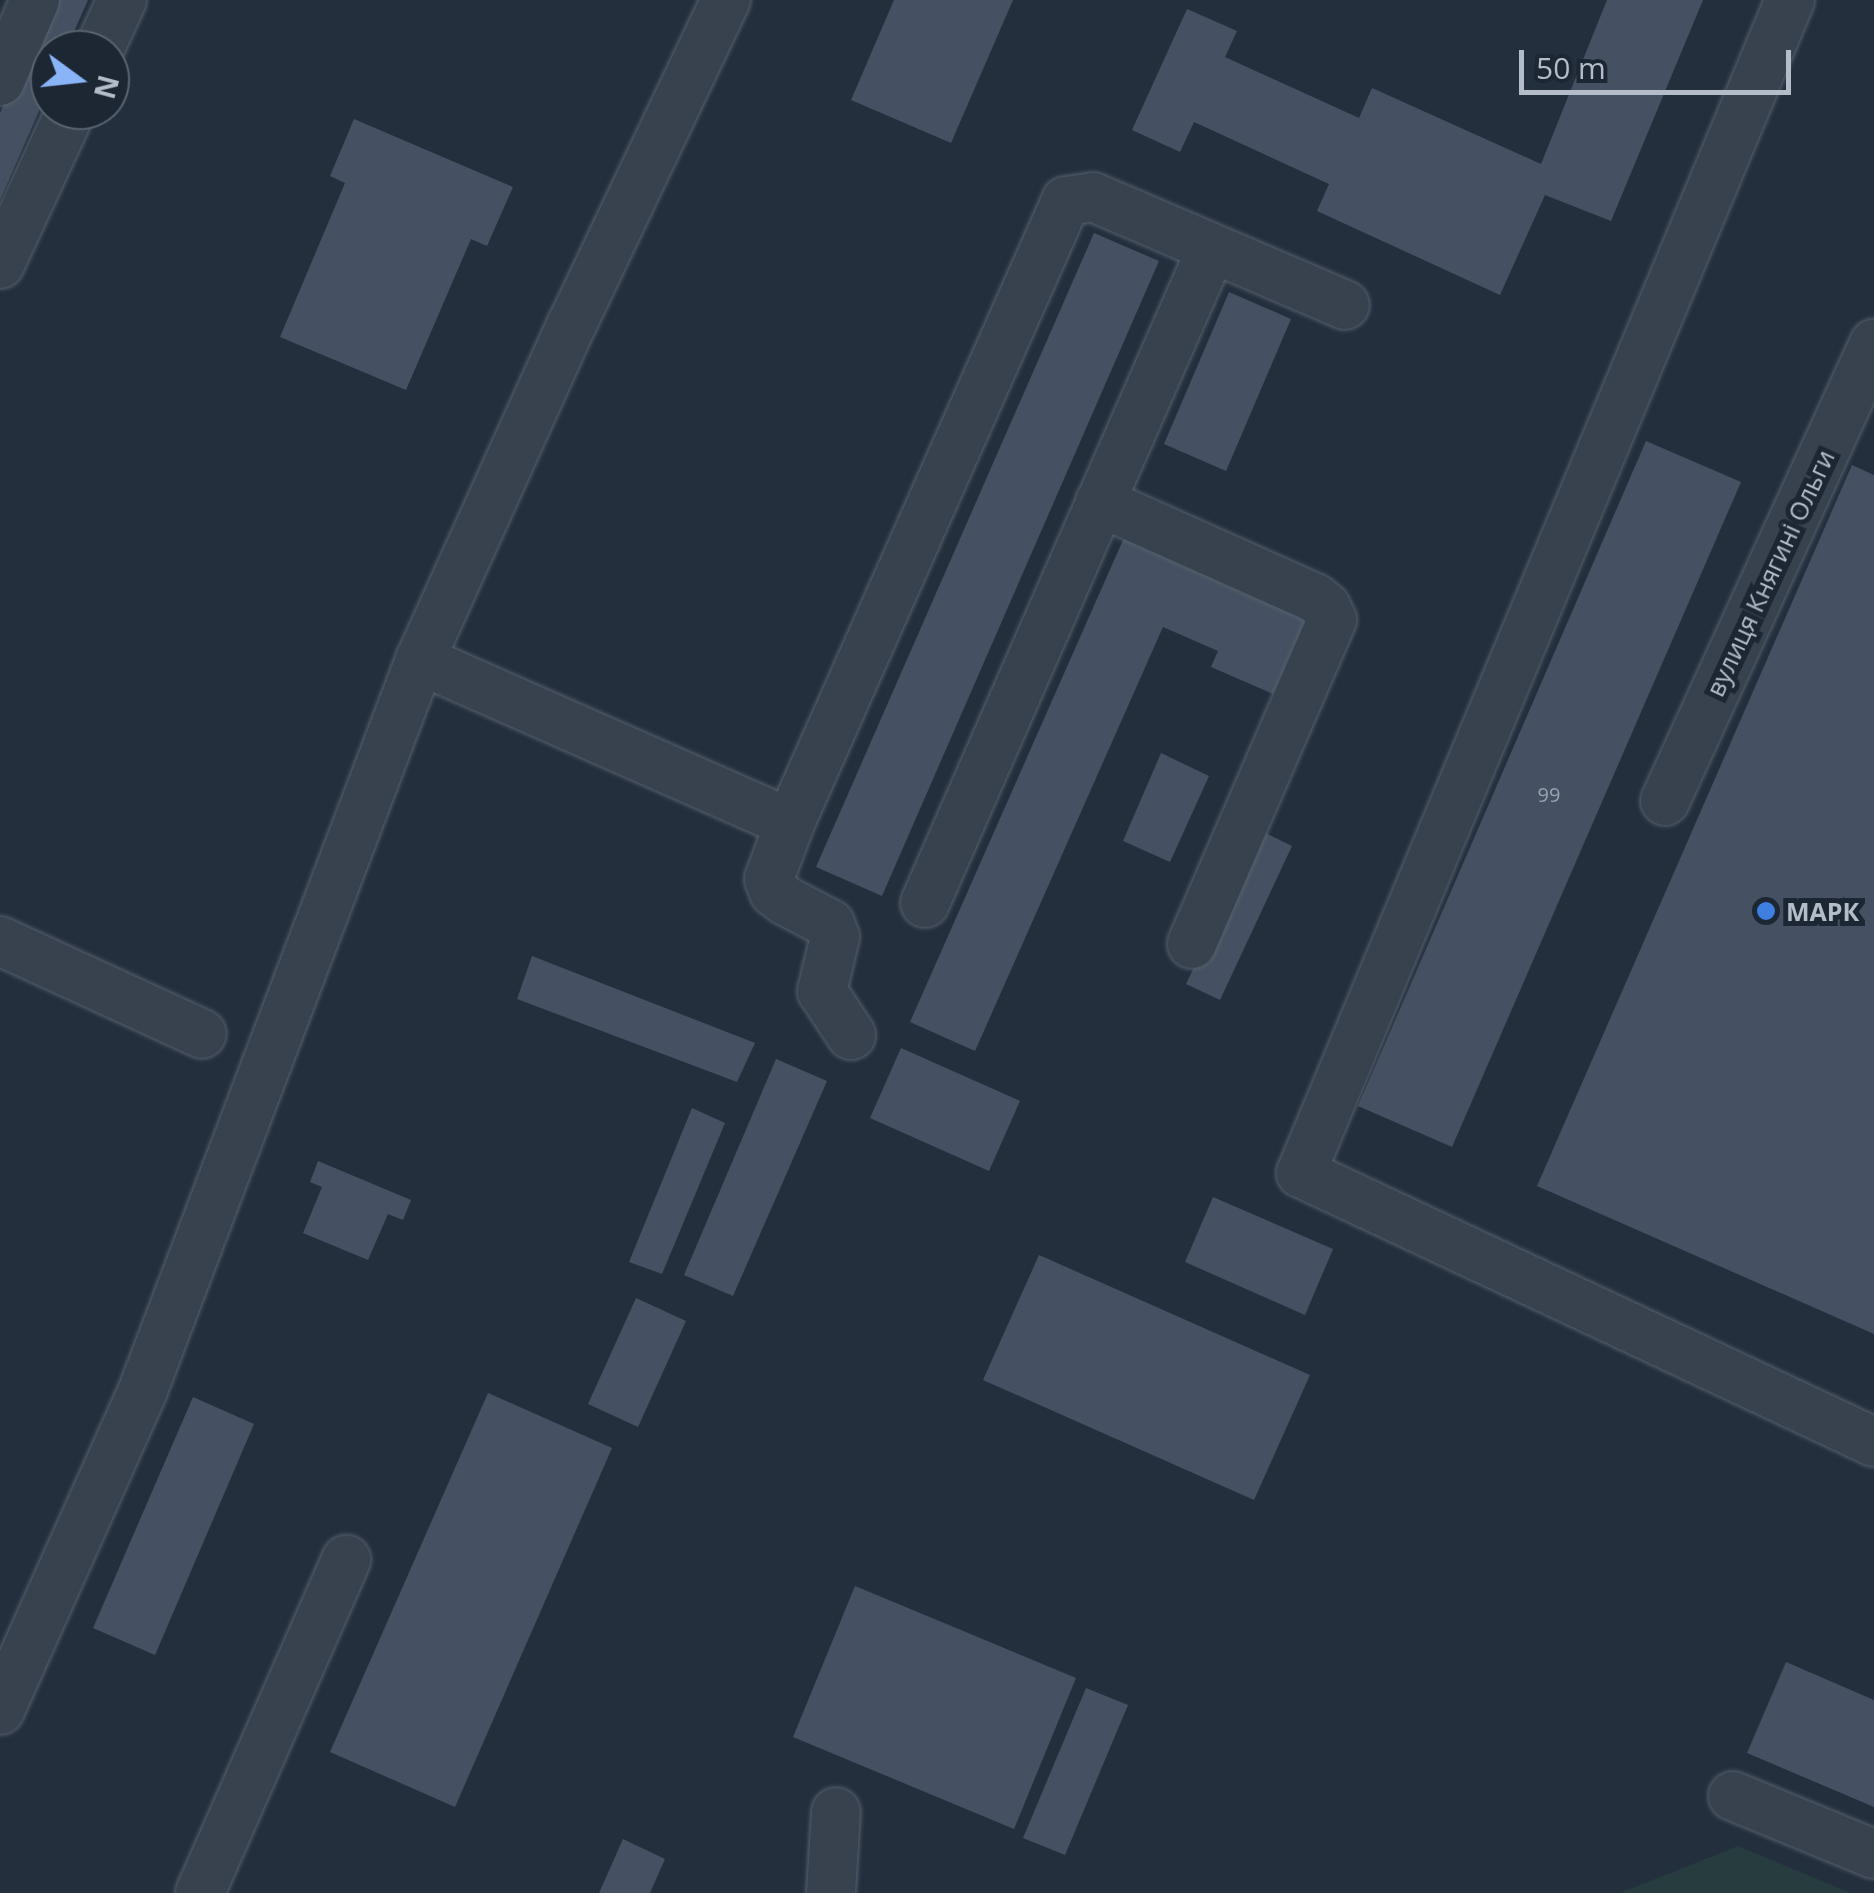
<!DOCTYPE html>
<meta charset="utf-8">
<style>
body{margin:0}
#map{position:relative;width:1874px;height:1893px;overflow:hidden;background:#242f3e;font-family:"Open Sans",sans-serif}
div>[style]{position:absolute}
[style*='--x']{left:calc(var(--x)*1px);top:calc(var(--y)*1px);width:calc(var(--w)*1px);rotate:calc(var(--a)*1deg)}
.green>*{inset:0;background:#263c3f}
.building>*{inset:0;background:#455162}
.roads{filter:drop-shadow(0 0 2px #565f6c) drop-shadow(0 0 2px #565f6c)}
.minor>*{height:48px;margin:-24px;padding:0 24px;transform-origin:24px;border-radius:24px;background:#38414e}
.dots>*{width:28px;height:28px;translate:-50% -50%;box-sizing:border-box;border:5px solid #1d2633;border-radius:50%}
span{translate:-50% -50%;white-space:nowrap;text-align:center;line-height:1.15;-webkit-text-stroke:10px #1d2633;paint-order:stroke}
.number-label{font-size:20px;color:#98a1af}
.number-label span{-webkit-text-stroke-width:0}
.street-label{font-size:25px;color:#b4bcc9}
.poi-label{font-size:25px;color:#b4bcc9;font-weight:700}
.left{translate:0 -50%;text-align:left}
.north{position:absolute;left:30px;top:30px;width:100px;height:100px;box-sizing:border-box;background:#1d2633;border:2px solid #59626f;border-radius:50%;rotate:105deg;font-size:28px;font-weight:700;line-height:40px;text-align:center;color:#b4bcc9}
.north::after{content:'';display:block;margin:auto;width:35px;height:45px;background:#8ab4f8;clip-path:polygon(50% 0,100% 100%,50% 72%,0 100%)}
.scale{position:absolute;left:1519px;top:50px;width:272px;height:45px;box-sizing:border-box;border:5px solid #b4bcc9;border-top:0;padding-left:12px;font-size:30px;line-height:35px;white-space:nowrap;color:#b4bcc9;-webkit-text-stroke:8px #1d2633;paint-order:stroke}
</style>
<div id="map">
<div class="green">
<div style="clip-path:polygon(1738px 1846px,1851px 1893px,1620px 1893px)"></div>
</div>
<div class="building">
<div style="clip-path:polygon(49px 0,88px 0,66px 50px,50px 50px,50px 86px,0 200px,0 113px)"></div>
<div style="clip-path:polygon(894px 0,1013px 0,951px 143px,851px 100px)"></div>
<div style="clip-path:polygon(1607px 0,1703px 0,1611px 221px,1545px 195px,1500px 295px,1317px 211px,1329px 184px,1194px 122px,1180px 152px,1132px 130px,1187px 9px,1237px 31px,1225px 57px,1359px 118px,1372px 88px,1541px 164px)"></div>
<div style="clip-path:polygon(354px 119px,513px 187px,487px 246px,471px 239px,406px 390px,280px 337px,345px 183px,330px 176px)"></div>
<div style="clip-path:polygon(1094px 233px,1159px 261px,882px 896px,816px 867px)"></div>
<div style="clip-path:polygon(1229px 292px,1291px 319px,1226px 471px,1164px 444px)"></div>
<div style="clip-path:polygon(1646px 441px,1741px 482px,1452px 1147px,1358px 1106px)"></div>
<div style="clip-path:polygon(1852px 465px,1874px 475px,1874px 1334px,1537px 1186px)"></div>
<div style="clip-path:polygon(1127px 531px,1309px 612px,1273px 694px,1211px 667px,1218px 651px,1163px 627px,975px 1051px,910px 1022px)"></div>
<div style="clip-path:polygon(1161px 753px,1209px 776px,1170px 862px,1123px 841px)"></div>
<div style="clip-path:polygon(1259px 830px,1292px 846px,1220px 1000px,1186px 984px)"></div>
<div style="clip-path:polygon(532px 956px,755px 1043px,737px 1082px,517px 999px)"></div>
<div style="clip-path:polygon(901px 1048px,1020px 1101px,989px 1171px,870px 1118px)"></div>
<div style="clip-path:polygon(776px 1059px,827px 1081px,733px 1296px,684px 1275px)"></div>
<div style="clip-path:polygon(692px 1108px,725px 1123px,662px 1274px,629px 1262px)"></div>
<div style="clip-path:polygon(318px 1161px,411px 1200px,403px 1220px,388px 1214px,368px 1260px,303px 1233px,322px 1187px,310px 1182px)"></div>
<div style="clip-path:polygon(1213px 1197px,1333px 1249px,1305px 1315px,1185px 1262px)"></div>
<div style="clip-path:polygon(1039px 1255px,1310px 1375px,1254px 1500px,983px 1380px)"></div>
<div style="clip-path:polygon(636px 1298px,686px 1321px,638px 1427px,588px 1404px)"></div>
<div style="clip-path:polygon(488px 1393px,612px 1448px,455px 1807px,330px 1752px)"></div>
<div style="clip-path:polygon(193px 1397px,254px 1424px,155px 1655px,93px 1628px)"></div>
<div style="clip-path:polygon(855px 1586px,1076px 1678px,1014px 1829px,793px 1737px)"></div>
<div style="clip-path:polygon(1786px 1662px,1874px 1700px,1874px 1807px,1747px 1753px)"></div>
<div style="clip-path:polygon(1086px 1688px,1128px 1705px,1065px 1855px,1023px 1838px)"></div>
<div style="clip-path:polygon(623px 1839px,665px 1859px,650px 1893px,599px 1893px)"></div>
</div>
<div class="roads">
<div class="minor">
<div style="--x:1790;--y:0;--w:1271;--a:112.63"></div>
<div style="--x:1301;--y:1173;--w:633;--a:25.15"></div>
<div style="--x:99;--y:50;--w:55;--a:-65.3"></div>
<div style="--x:0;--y:81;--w:88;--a:-66.6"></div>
<div style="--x:0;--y:264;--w:170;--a:-65.2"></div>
<div style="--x:1100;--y:502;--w:235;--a:24.1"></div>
<div style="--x:1315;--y:598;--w:14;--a:39"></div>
<div style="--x:1326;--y:607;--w:14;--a:65"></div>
<div style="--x:1332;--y:620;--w:353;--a:113.4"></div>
<div style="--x:420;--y:660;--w:404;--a:23.8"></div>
<div style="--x:790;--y:823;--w:680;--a:-66.07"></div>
<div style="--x:1066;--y:201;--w:27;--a:-8"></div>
<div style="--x:1093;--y:197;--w:274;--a:23.2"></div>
<div style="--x:1665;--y:801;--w:503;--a:-65.42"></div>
<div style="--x:790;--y:823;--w:60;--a:110.6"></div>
<div style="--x:769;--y:879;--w:14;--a:69"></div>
<div style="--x:774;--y:892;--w:15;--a:37"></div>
<div style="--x:786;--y:901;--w:50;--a:27.6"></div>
<div style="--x:830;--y:924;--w:14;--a:69"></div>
<div style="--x:835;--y:937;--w:56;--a:103.5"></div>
<div style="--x:822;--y:991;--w:53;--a:56.6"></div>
<div style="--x:925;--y:903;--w:715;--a:-66.34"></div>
<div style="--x:0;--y:941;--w:222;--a:24.7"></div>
<div style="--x:0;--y:1710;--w:350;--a:-65.9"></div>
<div style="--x:143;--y:1390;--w:781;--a:-69.22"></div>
<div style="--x:420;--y:660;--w:369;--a:-65.7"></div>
<div style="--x:572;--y:324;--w:359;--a:-64.6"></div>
<div style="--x:1733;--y:1796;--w:152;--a:22.4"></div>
<div style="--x:200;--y:1893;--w:364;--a:-66.3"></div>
<div style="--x:831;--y:1893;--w:81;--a:-86.5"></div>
</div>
</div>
<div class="dots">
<div style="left:1766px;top:911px;background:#3f7fe0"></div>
</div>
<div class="number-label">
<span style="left:1549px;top:794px">99</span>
</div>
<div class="street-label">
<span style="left:1770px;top:573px;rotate:-65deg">вулиця Княгині Ольги</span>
</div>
<div class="poi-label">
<span class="left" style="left:1786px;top:911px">МАРК</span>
</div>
<div class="north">N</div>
<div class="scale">50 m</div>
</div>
